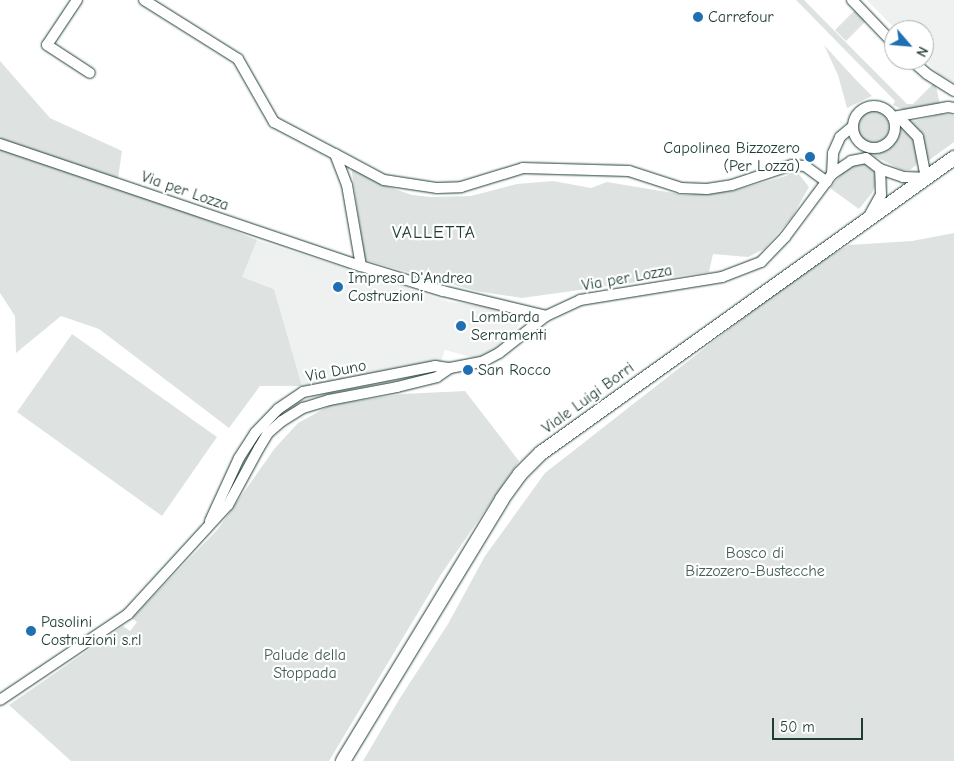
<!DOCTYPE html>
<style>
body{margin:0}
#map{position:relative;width:954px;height:761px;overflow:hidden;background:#fff;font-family:"Comic Neue",sans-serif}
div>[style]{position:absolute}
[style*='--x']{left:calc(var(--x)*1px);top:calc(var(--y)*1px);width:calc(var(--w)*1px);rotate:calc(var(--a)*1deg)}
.built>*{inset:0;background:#eef1f0}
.green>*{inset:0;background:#dee3e2}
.round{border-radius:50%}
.roads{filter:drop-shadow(0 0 1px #1f3d34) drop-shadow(0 0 1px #1f3d34)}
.minor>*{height:10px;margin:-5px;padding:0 5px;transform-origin:5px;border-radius:5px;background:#fff}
.minor>.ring{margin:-5px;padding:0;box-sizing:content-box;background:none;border:10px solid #fff;border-radius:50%}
.secondary>*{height:14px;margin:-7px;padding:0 7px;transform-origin:7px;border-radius:7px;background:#fff}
.dots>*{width:14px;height:14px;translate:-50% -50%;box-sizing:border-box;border:2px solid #fff;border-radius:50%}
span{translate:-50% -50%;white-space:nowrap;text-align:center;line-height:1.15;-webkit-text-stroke:4.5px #fff;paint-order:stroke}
.poi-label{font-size:16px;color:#1f3d34}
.left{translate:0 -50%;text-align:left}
.right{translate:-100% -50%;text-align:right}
.street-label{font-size:16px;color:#1f3d34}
.park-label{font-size:16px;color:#455e57}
.neighbourhood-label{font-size:18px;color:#1f3d34;letter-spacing:1px}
.north{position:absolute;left:884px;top:20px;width:50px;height:50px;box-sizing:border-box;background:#fff;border:1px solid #a5b1ae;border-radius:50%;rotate:117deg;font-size:14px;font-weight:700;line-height:20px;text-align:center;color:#1f3d34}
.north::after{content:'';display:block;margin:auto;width:18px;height:22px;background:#1f6fb2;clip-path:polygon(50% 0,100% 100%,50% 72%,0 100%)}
.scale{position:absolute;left:772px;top:718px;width:91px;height:22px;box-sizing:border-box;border:2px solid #1f3d34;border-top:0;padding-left:6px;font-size:15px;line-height:18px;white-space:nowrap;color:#1f3d34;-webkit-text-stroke:4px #fff;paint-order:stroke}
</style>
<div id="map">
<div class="built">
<div style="clip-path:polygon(867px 0,954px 0,954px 82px,939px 74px,924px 59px,924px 30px,896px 30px)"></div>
<div style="clip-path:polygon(257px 240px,450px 302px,522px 311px,524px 319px,504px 344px,479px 359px,445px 350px,440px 364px,302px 386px,274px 289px,241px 277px)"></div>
</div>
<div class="green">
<div style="clip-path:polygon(796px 0,804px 0,907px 104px,913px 104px,935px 82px,940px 104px,918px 110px,904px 110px,893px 105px,895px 101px)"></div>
<div style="clip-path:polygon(856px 9px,866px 21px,846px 41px,835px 30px)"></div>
<div style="clip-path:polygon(824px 45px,857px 81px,872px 96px,847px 108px,838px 75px)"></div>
<div style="clip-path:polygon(0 61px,50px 118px,122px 151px,117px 185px,257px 240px,242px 277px,274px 289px,302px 386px,260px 386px,229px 428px,99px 329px,61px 316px,16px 353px,15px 316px,0 293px)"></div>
<div class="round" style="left:857px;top:111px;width:32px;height:32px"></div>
<div style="clip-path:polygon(942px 114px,954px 115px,954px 142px,928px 161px,922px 135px,911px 122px)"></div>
<div style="clip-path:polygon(899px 124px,914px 140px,919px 156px,916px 165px,910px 170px,902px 170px,874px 156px,872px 153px,886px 148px,896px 138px)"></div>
<div style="clip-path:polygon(865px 163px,874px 171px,877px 181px,872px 193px,859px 209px,830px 188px,844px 171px,854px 164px)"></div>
<div style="clip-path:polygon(351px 166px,386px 186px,412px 195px,431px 197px,471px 196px,517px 184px,553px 181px,591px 188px,607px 182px,685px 195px,733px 191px,786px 176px,792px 172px,798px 173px,809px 187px,792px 217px,764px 249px,748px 257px,713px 254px,709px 272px,522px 298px,476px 291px,365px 260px)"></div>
<div style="clip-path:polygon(954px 233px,954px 761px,363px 761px,400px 698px,448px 624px,485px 556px,545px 473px,802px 272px,849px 245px,912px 241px)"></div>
<div style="clip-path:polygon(72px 334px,217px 437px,162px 516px,17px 412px)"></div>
<div style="clip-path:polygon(465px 391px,519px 461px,440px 576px,329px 761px,71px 761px,9px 705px,123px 626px,130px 631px,137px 622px,132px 618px,218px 529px,275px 448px,298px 423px,331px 405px,402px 394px)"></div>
</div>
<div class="roads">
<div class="minor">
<div style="--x:77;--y:0;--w:54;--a:123.7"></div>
<div style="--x:47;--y:45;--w:51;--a:33.1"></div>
<div style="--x:144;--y:0;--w:111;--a:32.1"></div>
<div style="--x:238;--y:59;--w:73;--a:60.3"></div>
<div style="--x:274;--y:122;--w:69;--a:27.7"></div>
<div style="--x:335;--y:154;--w:33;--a:69"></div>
<div style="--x:347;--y:185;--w:82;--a:80.2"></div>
<div style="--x:852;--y:0;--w:61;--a:46.3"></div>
<div style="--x:911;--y:60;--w:21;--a:41"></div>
<div style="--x:927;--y:74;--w:32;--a:32"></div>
<div class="ring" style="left:853px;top:106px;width:32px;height:32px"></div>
<div style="--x:893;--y:117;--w:56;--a:-10.3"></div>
<div style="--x:948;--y:107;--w:6;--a:9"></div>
<div style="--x:0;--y:144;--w:381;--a:18.7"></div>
<div style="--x:361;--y:266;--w:86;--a:17"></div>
<div style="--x:443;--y:291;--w:106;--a:13.6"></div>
<div style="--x:546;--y:316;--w:38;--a:-25"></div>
<div style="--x:580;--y:300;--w:144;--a:-9.2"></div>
<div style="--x:722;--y:277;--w:42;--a:-21"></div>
<div style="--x:761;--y:262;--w:35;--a:-46"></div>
<div style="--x:785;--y:237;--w:79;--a:-53.3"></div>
<div style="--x:832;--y:174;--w:23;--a:-34"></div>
<div style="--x:851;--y:161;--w:15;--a:-11"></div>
<div style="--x:335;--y:154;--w:55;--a:28"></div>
<div style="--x:384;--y:180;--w:54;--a:8.6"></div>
<div style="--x:437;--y:188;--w:24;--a:-2"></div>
<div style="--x:461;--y:187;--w:65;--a:-17"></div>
<div style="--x:523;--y:168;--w:106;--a:1.6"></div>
<div style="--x:629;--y:171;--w:55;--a:18.1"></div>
<div style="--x:681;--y:188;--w:26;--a:2"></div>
<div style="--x:707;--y:189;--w:25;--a:-9"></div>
<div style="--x:732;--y:185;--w:63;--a:-18.4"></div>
<div style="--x:792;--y:165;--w:13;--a:4"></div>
<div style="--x:805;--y:166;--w:27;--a:36"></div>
<div style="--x:866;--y:158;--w:18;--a:38"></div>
<div style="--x:880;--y:169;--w:24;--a:19"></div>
<div style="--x:903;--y:177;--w:23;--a:2"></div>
<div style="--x:926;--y:178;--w:42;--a:-101"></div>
<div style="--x:918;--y:137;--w:28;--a:-134"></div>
<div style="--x:832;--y:174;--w:21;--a:-87"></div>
<div style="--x:833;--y:153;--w:17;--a:-66"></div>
<div style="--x:840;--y:137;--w:16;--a:-40"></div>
<div style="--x:868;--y:218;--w:26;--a:-61"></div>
<div style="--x:881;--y:195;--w:26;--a:-92"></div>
<div style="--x:210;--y:521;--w:69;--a:-65.3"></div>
<div style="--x:239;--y:458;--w:30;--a:-57"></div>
<div style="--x:255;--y:433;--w:33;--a:-46"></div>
<div style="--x:278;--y:409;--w:30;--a:-34"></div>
<div style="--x:303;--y:392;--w:135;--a:-11.1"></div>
<div style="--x:435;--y:366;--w:15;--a:8"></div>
<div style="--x:450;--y:368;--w:33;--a:-11"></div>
<div style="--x:482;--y:362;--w:19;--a:-28"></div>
<div style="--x:499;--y:353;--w:60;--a:-38.2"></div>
<div style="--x:0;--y:700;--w:154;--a:-33.9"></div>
<div style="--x:128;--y:614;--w:148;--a:-47.5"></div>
<div style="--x:228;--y:505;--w:65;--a:-61.5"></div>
<div style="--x:259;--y:448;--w:17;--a:-59"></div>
<div style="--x:268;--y:433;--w:18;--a:-41"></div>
<div style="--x:282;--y:421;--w:25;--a:-32"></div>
<div style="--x:303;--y:408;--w:27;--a:-17"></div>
<div style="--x:329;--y:400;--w:69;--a:-10.8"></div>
<div style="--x:397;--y:387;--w:41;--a:-14"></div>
<div style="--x:437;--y:377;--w:16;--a:-35"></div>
</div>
<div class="secondary">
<div style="--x:343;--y:761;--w:306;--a:-58.7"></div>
<div style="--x:502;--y:499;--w:31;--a:-54"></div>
<div style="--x:520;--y:474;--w:30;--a:-45"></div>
<div style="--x:541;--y:453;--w:508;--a:-35.54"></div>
</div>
</div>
<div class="dots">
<div style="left:698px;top:17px;background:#1f6fb2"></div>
<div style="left:810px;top:157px;background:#1f6fb2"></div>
<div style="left:338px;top:287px;background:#1f6fb2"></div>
<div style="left:461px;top:326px;background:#1f6fb2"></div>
<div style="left:468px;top:370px;background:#1f6fb2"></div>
<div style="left:31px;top:631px;background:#1f6fb2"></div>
</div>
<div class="poi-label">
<span class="left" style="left:708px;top:17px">Carrefour</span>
<span class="right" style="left:800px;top:157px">Capolinea Bizzozero<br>(Per Lozza)</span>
<span class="left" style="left:348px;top:287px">Impresa D'Andrea<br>Costruzioni</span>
<span class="left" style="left:471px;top:326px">Lombarda<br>Serramenti</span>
<span class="left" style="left:478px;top:370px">San Rocco</span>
<span class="left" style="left:41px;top:631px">Pasolini<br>Costruzioni s.r.l</span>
</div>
<div class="street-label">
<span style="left:185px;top:191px;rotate:19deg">Via per Lozza</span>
<span style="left:627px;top:278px;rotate:-10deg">Via per Lozza</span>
<span style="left:336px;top:371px;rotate:-11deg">Via Duno</span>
<span style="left:588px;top:398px;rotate:-36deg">Viale Luigi Borri</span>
</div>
<div class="park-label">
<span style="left:755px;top:562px">Bosco di<br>Bizzozero-Bustecche</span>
<span style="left:305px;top:664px">Palude della<br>Stoppada</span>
</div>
<div class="neighbourhood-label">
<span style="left:434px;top:233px">VALLETTA</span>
</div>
<div class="north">N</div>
<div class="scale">50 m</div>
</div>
